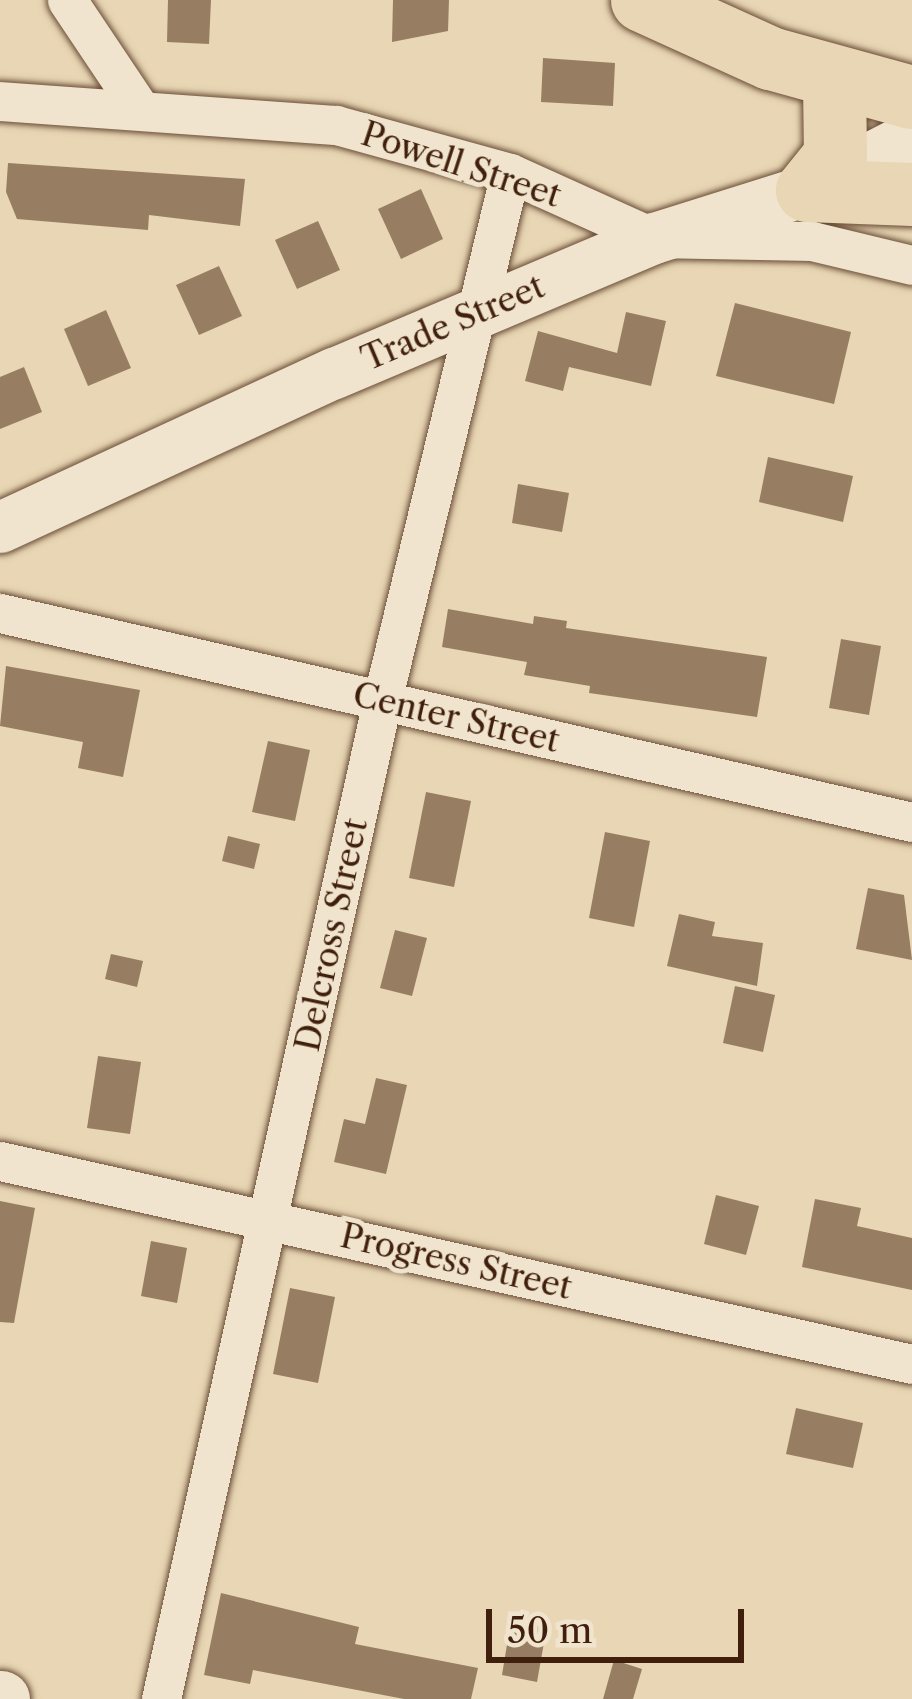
<!DOCTYPE html>
<style>
body{margin:0}
#map{position:relative;width:912px;height:1699px;overflow:hidden;background:#e8d6b4;font-family:"Libre Caslon Text",serif}
div>[style]{position:absolute}
[style*='--x']{left:calc(var(--x)*1px);top:calc(var(--y)*1px);width:calc(var(--w)*1px);rotate:calc(var(--a)*1deg)}
.building>*{inset:0;background:#977e63}
.roads{filter:drop-shadow(0 0 3px #6a4d36) drop-shadow(0 0 3px #6a4d36)}
.minor>*{height:39px;margin:-19.5px;padding:0 19.5px;transform-origin:19.5px;border-radius:19.5px;background:#f0e4ce}
.tertiary>*{height:51px;margin:-25.5px;padding:0 25.5px;transform-origin:25.5px;border-radius:25.5px;background:#f0e4ce}
.secondary>*{height:57px;margin:-28.5px;padding:0 28.5px;transform-origin:28.5px;border-radius:28.5px;background:#f0e4ce}
.primary>*{height:63px;margin:-31.5px;padding:0 31.5px;transform-origin:31.5px;border-radius:31.5px;background:#e8d6b4}
span{translate:-50% -50%;white-space:nowrap;text-align:center;line-height:1.15;-webkit-text-stroke:10px #f0e4ce;paint-order:stroke}
.street-label{font-size:33px;color:#401f0c}
.scale{position:absolute;left:486px;top:1609px;width:258px;height:54px;box-sizing:border-box;border:6px solid #401f0c;border-top:0;padding-left:15px;font-size:36px;line-height:42px;white-space:nowrap;color:#401f0c;-webkit-text-stroke:9px #f0e4ce;paint-order:stroke}
</style>
<div id="map">
<div class="building">
<div style="clip-path:polygon(168px 0,211px 0,209px 44px,167px 42px)"></div>
<div style="clip-path:polygon(393px 0,449px 0,448px 31px,392px 42px)"></div>
<div style="clip-path:polygon(543px 58px,615px 63px,613px 106px,541px 102px)"></div>
<div style="clip-path:polygon(8px 163px,245px 179px,240px 226px,149px 215px,148px 230px,17px 219px,6px 192px)"></div>
<div style="clip-path:polygon(421px 189px,443px 239px,401px 259px,378px 209px)"></div>
<div style="clip-path:polygon(318px 221px,340px 270px,297px 289px,275px 240px)"></div>
<div style="clip-path:polygon(219px 266px,242px 316px,199px 335px,176px 285px)"></div>
<div style="clip-path:polygon(735px 303px,851px 332px,834px 404px,716px 376px)"></div>
<div style="clip-path:polygon(106px 310px,131px 368px,88px 386px,64px 329px)"></div>
<div style="clip-path:polygon(626px 312px,666px 321px,651px 386px,569px 367px,563px 391px,525px 381px,538px 331px,617px 353px)"></div>
<div style="clip-path:polygon(24px 367px,42px 412px,0 429px,0 377px)"></div>
<div style="clip-path:polygon(768px 457px,853px 476px,843px 522px,759px 502px)"></div>
<div style="clip-path:polygon(518px 484px,569px 493px,562px 532px,512px 523px)"></div>
<div style="clip-path:polygon(448px 609px,533px 624px,534px 616px,567px 621px,566px 628px,767px 657px,757px 717px,589px 693px,590px 686px,524px 675px,527px 662px,442px 647px)"></div>
<div style="clip-path:polygon(841px 639px,881px 646px,869px 715px,829px 708px)"></div>
<div style="clip-path:polygon(6px 666px,140px 690px,123px 777px,78px 768px,83px 742px,0 726px)"></div>
<div style="clip-path:polygon(268px 741px,310px 750px,295px 821px,252px 812px)"></div>
<div style="clip-path:polygon(426px 792px,471px 801px,454px 887px,409px 878px)"></div>
<div style="clip-path:polygon(605px 832px,650px 841px,634px 927px,589px 918px)"></div>
<div style="clip-path:polygon(228px 836px,260px 844px,254px 869px,222px 861px)"></div>
<div style="clip-path:polygon(868px 888px,904px 895px,912px 960px,856px 949px)"></div>
<div style="clip-path:polygon(679px 914px,715px 922px,712px 936px,763px 943px,757px 986px,667px 966px)"></div>
<div style="clip-path:polygon(395px 930px,427px 938px,412px 996px,380px 988px)"></div>
<div style="clip-path:polygon(111px 954px,143px 961px,137px 987px,105px 979px)"></div>
<div style="clip-path:polygon(735px 986px,775px 995px,763px 1052px,723px 1043px)"></div>
<div style="clip-path:polygon(98px 1056px,141px 1062px,130px 1134px,87px 1128px)"></div>
<div style="clip-path:polygon(376px 1078px,407px 1085px,386px 1174px,334px 1162px,344px 1119px,365px 1124px)"></div>
<div style="clip-path:polygon(716px 1195px,759px 1206px,746px 1255px,704px 1244px)"></div>
<div style="clip-path:polygon(815px 1199px,861px 1208px,857px 1226px,912px 1238px,912px 1290px,802px 1267px)"></div>
<div style="clip-path:polygon(0 1201px,35px 1208px,14px 1323px,0 1322px)"></div>
<div style="clip-path:polygon(151px 1241px,187px 1248px,177px 1303px,141px 1296px)"></div>
<div style="clip-path:polygon(290px 1288px,335px 1297px,318px 1383px,273px 1374px)"></div>
<div style="clip-path:polygon(796px 1408px,863px 1423px,853px 1468px,786px 1454px)"></div>
<div style="clip-path:polygon(221px 1593px,359px 1627px,355px 1644px,478px 1668px,471px 1699px,404px 1699px,253px 1670px,250px 1684px,204px 1675px)"></div>
<div style="clip-path:polygon(512px 1614px,548px 1620px,537px 1682px,502px 1675px)"></div>
<div style="clip-path:polygon(614px 1660px,642px 1669px,633px 1699px,603px 1699px)"></div>
</div>
<div class="roads">
<div class="minor">
<div style="--x:67;--y:0;--w:131;--a:56.2"></div>
<div style="--x:0;--y:101;--w:337;--a:4.1"></div>
<div style="--x:336;--y:125;--w:180;--a:15.4"></div>
<div style="--x:510;--y:173;--w:158;--a:24.3"></div>
<div style="--x:654;--y:238;--w:158;--a:1.1"></div>
<div style="--x:812;--y:241;--w:103;--a:13.5"></div>
<div style="--x:0;--y:613;--w:936;--a:12.91"></div>
<div style="--x:0;--y:1161;--w:934;--a:12.55"></div>
<div style="--x:161;--y:1699;--w:1022;--a:-77.51"></div>
<div style="--x:382;--y:701;--w:543;--a:-76.37"></div>
</div>
<div class="tertiary">
<div style="--x:0;--y:527;--w:368;--a:-24.8"></div>
<div style="--x:334;--y:373;--w:347;--a:-22.9"></div>
<div style="--x:654;--y:238;--w:160;--a:-17.4"></div>
<div style="--x:807;--y:190;--w:118;--a:-27.2"></div>
</div>
<div class="secondary">
<div style="--x:0;--y:1699;--w:1;--a:0"></div>
</div>
<div class="primary">
<div style="--x:642;--y:0;--w:141;--a:24.4"></div>
<div style="--x:770;--y:58;--w:147;--a:15.4"></div>
<div style="--x:807;--y:190;--w:45;--a:-51.3"></div>
<div style="--x:835;--y:155;--w:76;--a:-90.8"></div>
<div style="--x:807;--y:190;--w:105;--a:2.2"></div>
</div>
</div>
<div class="street-label">
<span style="left:461px;top:165px;rotate:18deg">Powell Street</span>
<span style="left:453px;top:323px;rotate:-23deg">Trade Street</span>
<span style="left:456px;top:718px;rotate:13deg">Center Street</span>
<span style="left:332px;top:935px;rotate:-78deg">Delcross Street</span>
<span style="left:456px;top:1262px;rotate:13deg">Progress Street</span>
</div>
<div class="scale">50 m</div>
</div>
